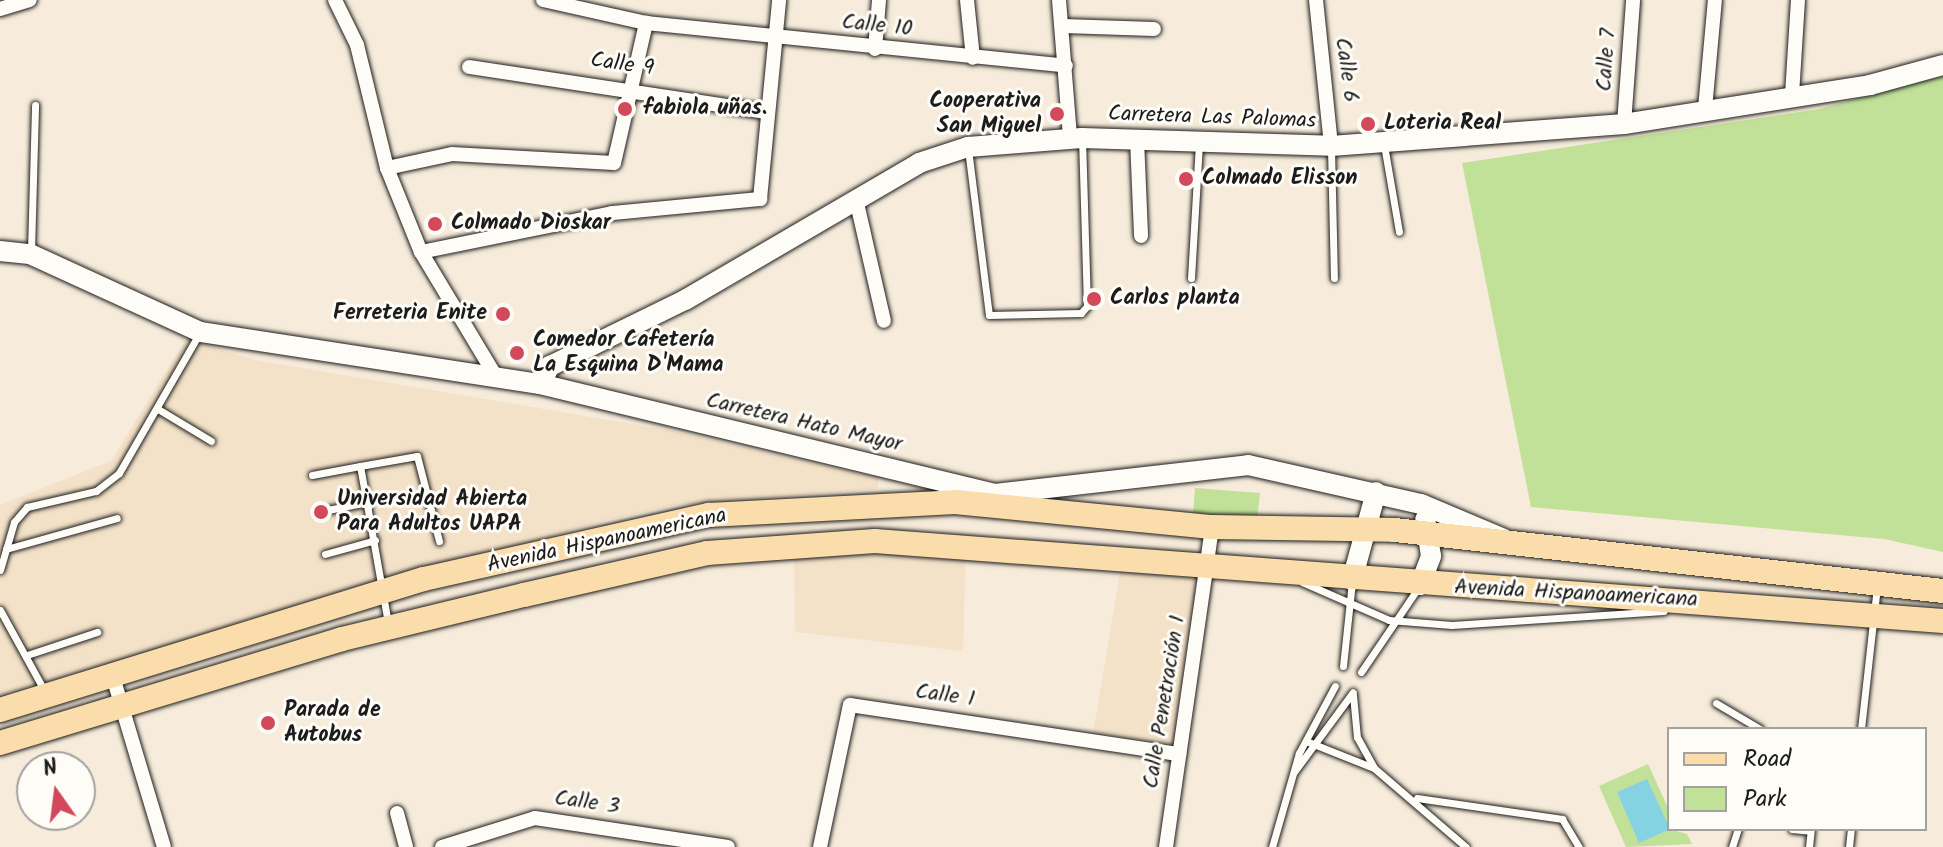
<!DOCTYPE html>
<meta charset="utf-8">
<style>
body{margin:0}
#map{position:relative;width:1943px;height:847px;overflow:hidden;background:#f7ecdb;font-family:Kalam,sans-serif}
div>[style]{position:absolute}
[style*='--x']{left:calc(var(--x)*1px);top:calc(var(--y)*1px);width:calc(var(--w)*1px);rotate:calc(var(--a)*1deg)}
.built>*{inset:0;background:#f3e1c8}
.green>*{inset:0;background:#c1e199}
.water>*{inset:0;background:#84d2e2}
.roads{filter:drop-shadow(0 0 2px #1c1c1c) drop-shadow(0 0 2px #1c1c1c)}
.lane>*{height:7px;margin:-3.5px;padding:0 3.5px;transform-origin:3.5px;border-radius:3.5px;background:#fdfcf7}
.street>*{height:14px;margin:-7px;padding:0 7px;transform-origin:7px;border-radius:7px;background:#fdfcf7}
.secondary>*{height:20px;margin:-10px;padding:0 10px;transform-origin:10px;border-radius:10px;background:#fdfcf7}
.primary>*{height:24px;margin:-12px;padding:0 12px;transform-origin:12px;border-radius:12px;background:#fbddab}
.dots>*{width:22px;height:22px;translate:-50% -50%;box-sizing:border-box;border:4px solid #fdfcf7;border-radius:50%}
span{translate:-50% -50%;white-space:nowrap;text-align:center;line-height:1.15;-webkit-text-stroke:6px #fdfcf7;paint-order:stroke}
.street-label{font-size:22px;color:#1c1c1c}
.poi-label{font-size:22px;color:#1c1c1c;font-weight:700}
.right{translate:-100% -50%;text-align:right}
.left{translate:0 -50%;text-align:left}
.legend{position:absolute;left:1667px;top:727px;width:260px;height:104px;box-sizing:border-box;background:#fdfcf7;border:2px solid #a3a29f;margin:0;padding:10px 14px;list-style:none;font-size:24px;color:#1c1c1c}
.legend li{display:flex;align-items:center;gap:16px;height:40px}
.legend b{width:40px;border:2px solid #a3a29f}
.north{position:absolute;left:16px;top:751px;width:80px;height:80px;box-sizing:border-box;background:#fdfcf7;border:2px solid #a3a29f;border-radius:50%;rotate:346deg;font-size:22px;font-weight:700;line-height:32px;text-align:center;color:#1c1c1c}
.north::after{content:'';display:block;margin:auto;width:28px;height:36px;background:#d1495b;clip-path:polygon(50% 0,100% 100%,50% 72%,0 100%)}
</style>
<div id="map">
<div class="built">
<div style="clip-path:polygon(186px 339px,255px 360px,673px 431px,878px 478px,878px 489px,677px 505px,607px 520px,0 695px,0 505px,111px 461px)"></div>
<div style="clip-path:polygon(966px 546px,963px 651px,795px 632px,794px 547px)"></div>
<div style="clip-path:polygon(1122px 560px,1203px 568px,1174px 744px,1093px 733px)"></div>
</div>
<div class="green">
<div style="clip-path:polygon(1943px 75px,1943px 552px,1884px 539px,1531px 507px,1462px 163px,1819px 109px)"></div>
<div style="clip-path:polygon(1195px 488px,1260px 493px,1257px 521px,1193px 516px)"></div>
<div style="clip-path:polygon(1648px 764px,1669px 810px,1669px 829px,1687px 834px,1692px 844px,1626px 847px,1599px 786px)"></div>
</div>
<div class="water">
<div style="clip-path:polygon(1647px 779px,1670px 829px,1639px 843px,1617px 792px)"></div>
</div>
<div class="roads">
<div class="lane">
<div style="--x:1384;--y:145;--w:88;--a:80.2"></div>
<div style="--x:1331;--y:148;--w:130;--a:88.7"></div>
<div style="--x:968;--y:149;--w:167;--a:82.8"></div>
<div style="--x:989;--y:315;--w:92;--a:-1.2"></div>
<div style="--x:1081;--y:313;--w:9;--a:-49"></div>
<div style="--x:1087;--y:306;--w:166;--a:-91.7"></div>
<div style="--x:31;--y:251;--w:146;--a:-88.4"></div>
<div style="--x:1191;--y:278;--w:133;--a:-86.6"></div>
<div style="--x:158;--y:409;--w:62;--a:31.1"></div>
<div style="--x:312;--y:475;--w:49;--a:-10.6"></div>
<div style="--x:318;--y:512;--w:50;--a:-11.5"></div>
<div style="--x:6;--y:549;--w:115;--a:-15.6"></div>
<div style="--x:325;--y:554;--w:52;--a:-15.6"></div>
<div style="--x:0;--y:570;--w:50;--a:-73.7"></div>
<div style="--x:14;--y:522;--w:20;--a:-49"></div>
<div style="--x:27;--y:507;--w:71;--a:-13.1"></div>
<div style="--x:96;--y:491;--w:29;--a:-38"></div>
<div style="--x:119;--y:473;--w:160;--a:-60.1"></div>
<div style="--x:1302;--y:582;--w:95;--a:23.6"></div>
<div style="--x:1389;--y:620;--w:63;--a:4.5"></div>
<div style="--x:1452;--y:625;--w:212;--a:-3.8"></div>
<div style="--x:0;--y:610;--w:94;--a:61.2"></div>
<div style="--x:388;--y:623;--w:159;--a:-100.1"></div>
<div style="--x:360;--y:466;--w:58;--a:-10"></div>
<div style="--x:417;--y:456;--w:88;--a:75.5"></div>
<div style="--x:27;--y:655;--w:74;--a:-18.2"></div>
<div style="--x:1343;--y:666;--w:84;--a:-83.9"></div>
<div style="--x:1361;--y:672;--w:102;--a:-55.8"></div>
<div style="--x:1353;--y:695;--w:42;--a:84.6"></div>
<div style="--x:1357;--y:737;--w:35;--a:61"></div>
<div style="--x:1716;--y:703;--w:51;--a:30.6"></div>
<div style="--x:1861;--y:729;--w:143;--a:-83.6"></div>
<div style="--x:1306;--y:741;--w:73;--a:21.7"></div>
<div style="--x:1374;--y:768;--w:121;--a:40.7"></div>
<div style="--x:1294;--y:772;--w:99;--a:-53.6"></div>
<div style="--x:1417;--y:798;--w:147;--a:8.2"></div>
<div style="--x:1562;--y:819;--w:33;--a:59"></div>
<div style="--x:1792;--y:829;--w:18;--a:6"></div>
<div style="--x:1272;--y:847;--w:98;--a:-74"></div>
<div style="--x:1299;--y:753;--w:76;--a:-61.8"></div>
<div style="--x:1732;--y:847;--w:19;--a:-72"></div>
<div style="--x:1809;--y:847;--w:18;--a:-84"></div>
<div style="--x:1849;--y:847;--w:18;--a:-84"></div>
</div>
<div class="street">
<div style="--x:335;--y:0;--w:50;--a:63.9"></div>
<div style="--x:357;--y:45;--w:127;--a:76.3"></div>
<div style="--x:387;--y:168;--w:91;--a:68"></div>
<div style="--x:421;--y:252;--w:149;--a:59"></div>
<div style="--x:543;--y:0;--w:106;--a:12.6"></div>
<div style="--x:646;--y:23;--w:422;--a:5.8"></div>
<div style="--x:967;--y:0;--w:58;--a:84.1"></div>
<div style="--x:1059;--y:0;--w:138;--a:85.4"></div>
<div style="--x:1316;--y:0;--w:147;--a:84.1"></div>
<div style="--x:0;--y:9;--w:31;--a:-17"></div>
<div style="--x:1063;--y:26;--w:91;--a:1.9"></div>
<div style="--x:875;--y:49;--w:49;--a:-85.3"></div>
<div style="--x:469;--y:67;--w:302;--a:8.6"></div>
<div style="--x:1792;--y:95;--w:95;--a:-86.4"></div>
<div style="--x:1705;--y:109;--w:109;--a:-84.8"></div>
<div style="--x:1624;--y:124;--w:124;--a:-85.8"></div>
<div style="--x:1137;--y:139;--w:97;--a:87.6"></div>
<div style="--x:387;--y:168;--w:66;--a:-12.2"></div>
<div style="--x:452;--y:154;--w:162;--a:3.2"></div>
<div style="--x:614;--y:163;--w:144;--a:-77.1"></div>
<div style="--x:856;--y:199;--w:125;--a:77.1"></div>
<div style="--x:421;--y:252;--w:195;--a:-11.5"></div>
<div style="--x:612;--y:213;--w:149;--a:-5.4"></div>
<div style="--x:760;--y:199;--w:200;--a:-84.5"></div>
<div style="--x:113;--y:677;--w:177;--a:73.3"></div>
<div style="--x:397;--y:813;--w:35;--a:75"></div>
<div style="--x:442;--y:847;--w:97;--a:-17.3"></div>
<div style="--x:535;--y:818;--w:195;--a:8.5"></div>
<div style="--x:820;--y:847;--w:145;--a:-78.1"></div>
<div style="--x:850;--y:705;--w:333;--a:8.5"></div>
<div style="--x:1166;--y:847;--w:323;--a:-81.8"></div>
</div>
<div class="secondary">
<div style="--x:0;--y:251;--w:30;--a:6"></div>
<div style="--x:30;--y:254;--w:187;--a:24.6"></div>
<div style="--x:200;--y:332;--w:344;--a:8.7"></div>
<div style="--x:540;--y:384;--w:468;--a:13.6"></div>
<div style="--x:995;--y:494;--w:255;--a:-6.5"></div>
<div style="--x:1248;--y:465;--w:177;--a:12.7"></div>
<div style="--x:1421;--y:504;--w:90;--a:22.9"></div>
<div style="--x:540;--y:384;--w:21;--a:-61"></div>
<div style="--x:550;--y:366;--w:150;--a:-26.1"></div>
<div style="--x:685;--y:300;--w:271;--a:-30.3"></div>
<div style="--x:919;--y:163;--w:52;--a:-18.1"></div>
<div style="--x:968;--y:147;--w:114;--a:-4.5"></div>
<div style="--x:1082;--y:138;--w:249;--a:1.8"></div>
<div style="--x:1331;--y:146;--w:294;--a:-4.3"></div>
<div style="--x:1624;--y:124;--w:249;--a:-9"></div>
<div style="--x:1870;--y:85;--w:76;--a:-15.3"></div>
<div style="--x:1352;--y:580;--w:91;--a:-74.7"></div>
<div style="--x:1420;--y:585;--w:31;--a:-69"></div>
<div style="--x:1431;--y:556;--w:37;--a:-99"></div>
</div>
<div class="primary">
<div style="--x:0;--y:710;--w:444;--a:-17.2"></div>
<div style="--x:424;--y:579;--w:292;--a:-12.7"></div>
<div style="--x:709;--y:515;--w:246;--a:-3"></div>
<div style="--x:955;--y:502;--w:258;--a:5.6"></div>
<div style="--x:1212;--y:527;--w:183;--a:0.9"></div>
<div style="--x:1395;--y:530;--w:551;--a:6.35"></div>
<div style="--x:0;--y:743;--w:357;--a:-16.9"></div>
<div style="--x:342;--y:639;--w:187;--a:-13.6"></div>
<div style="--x:524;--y:595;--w:188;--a:-12.9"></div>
<div style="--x:707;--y:553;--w:168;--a:-4.1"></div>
<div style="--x:875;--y:541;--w:1071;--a:4.28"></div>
</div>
</div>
<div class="dots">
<div style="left:625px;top:109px;background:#d1495b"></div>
<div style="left:1057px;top:114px;background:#d1495b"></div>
<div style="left:1368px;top:124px;background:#d1495b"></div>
<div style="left:1186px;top:179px;background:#d1495b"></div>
<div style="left:435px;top:224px;background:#d1495b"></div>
<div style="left:1094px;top:299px;background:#d1495b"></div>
<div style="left:503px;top:314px;background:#d1495b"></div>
<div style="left:517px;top:353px;background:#d1495b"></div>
<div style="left:321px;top:512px;background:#d1495b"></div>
<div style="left:268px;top:723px;background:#d1495b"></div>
</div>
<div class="street-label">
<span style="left:877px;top:26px;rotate:6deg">Calle 10</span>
<span style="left:1607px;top:60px;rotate:-86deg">Calle 7</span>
<span style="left:622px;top:65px;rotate:8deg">Calle 9</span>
<span style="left:1346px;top:70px;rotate:82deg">Calle 6</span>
<span style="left:1212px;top:118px;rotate:2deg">Carretera Las Palomas</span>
<span style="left:804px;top:423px;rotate:13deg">Carretera Hato Mayor</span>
<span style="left:607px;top:541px;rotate:-12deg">Avenida Hispanoamericana</span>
<span style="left:1576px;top:594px;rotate:3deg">Avenida Hispanoamericana</span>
<span style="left:945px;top:696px;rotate:8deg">Calle 1</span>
<span style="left:1165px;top:702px;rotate:-81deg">Calle Penetración 1</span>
<span style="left:587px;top:803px;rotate:8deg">Calle 3</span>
</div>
<div class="poi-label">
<span class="right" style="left:1041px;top:114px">Cooperativa<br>San Miguel</span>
<span class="left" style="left:643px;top:109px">fabiola uñas.</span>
<span class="left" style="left:1384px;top:124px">Loteria Real</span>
<span class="left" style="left:1202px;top:179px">Colmado Elisson</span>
<span class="left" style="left:451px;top:224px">Colmado Dioskar</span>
<span class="left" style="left:1110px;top:299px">Carlos planta</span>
<span class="right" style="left:487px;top:314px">Ferreteria Enite</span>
<span class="left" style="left:533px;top:353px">Comedor Cafetería<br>La Esquina D'Mama</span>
<span class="left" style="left:337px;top:512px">Universidad Abierta<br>Para Adultos UAPA</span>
<span class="left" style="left:284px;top:723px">Parada de<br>Autobus</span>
</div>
<ul class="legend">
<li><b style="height:10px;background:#fbddab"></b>Road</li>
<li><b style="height:22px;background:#c1e199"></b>Park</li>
</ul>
<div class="north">N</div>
</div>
